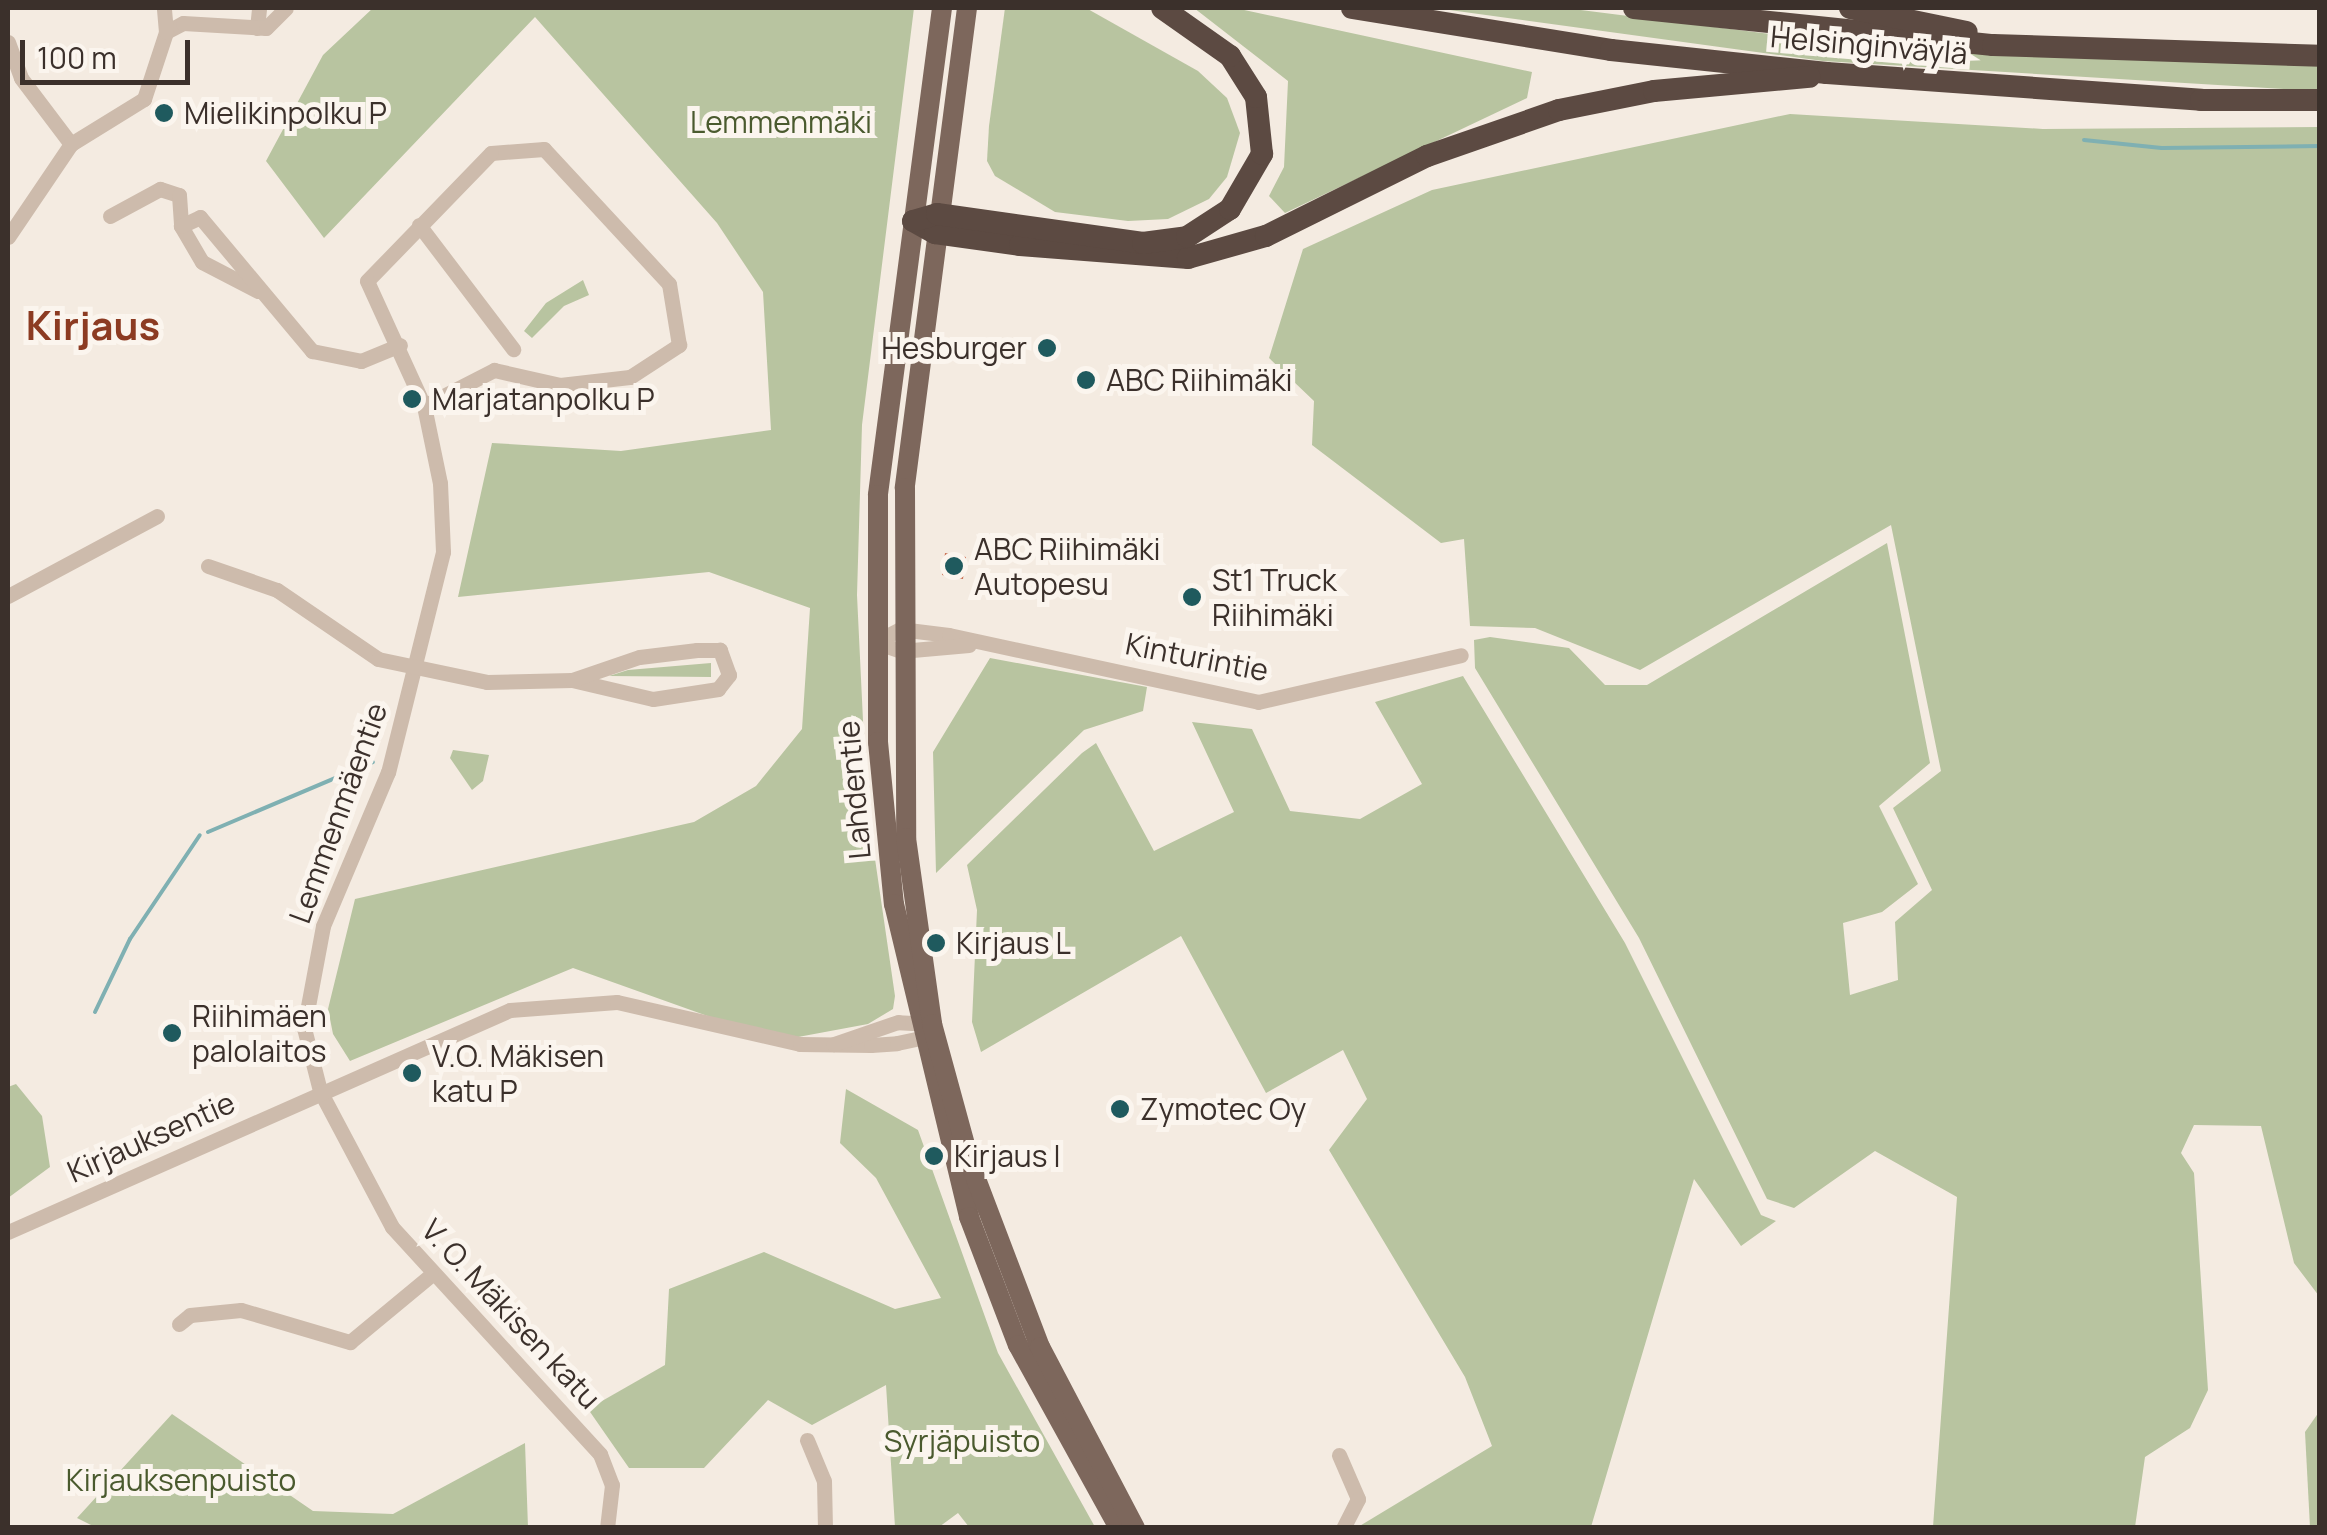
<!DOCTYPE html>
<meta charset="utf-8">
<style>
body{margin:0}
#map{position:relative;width:2327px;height:1535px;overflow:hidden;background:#f4ebe1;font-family:Manrope,sans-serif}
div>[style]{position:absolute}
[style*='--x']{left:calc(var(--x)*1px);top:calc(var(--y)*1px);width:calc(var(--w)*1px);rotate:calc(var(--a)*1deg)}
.green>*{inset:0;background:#b8c4a0}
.stream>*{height:4px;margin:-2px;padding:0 2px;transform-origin:2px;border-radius:2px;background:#7fb0b2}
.building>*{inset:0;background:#c8694b}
.minor>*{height:15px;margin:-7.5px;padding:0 7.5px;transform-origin:7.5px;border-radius:7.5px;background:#cdbbac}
.major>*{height:20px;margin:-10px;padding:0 10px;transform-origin:10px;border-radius:10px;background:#7d675c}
.highway>*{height:22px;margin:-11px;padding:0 11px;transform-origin:11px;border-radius:11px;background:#5c4a42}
.dots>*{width:28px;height:28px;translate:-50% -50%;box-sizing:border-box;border:5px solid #fbf5ee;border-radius:50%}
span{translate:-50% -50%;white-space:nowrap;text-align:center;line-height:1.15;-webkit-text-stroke:10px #fbf5ee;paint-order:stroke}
.street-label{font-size:30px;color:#3b302b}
.poi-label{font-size:30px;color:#3b302b}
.left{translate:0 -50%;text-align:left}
.right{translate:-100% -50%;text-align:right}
.park-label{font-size:30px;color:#4a5a2e}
.district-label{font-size:40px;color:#8c3b22;font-weight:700}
.frame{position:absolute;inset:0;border:10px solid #3b302b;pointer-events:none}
.scale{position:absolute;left:20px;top:40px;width:170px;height:45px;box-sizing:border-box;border:5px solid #3b302b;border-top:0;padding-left:12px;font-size:30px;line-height:35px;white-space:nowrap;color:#3b302b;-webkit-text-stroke:8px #fbf5ee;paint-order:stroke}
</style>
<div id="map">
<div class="green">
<div style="clip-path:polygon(373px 8px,914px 8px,862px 425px,857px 595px,867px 804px,895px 996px,893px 1009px,868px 1024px,798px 1037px,744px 1029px,573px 968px,350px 1061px,333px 1034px,328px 1009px,355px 899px,694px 822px,756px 786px,802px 729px,810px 608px,709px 572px,458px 597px,492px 443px,621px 451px,771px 430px,763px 292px,717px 223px,535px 17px,324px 238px,266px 161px,323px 55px)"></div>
<div style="clip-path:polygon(1005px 8px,1086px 8px,1198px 71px,1227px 98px,1240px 133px,1227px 177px,1209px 199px,1168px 219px,1128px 221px,1055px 212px,995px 176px,987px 161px,989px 126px)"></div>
<div style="clip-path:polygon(1194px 8px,1235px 8px,1532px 72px,1527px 98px,1285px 213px,1269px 196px,1284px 167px,1288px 81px)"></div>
<div style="clip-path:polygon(1435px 8px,1565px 8px,1825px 41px,2319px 66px,2319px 91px,1823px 61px)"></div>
<div style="clip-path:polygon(1790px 114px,2043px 129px,2319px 127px,2319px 1296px,2294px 1263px,2261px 1126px,2194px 1125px,2181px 1153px,2194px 1173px,2208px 1390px,2190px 1428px,2145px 1457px,2135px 1527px,1933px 1527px,1957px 1197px,1875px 1151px,1794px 1208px,1767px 1199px,1639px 938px,1475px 668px,1474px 640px,1490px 637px,1569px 648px,1605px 685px,1647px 685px,1887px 543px,1930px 763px,1879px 806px,1918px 884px,1882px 912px,1843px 923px,1850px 995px,1898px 980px,1895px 922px,1932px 890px,1893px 808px,1941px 771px,1891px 525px,1640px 670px,1535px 628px,1470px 626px,1464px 539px,1441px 543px,1312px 445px,1314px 401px,1269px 358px,1303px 249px,1432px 190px)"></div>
<div style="clip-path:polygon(583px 280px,589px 295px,564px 306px,532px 338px,524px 331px,546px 303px)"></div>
<div style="clip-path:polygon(990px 658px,1147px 687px,1143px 711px,1084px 730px,936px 873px,933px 752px)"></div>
<div style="clip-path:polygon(711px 663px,711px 677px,609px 676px,628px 670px)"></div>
<div style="clip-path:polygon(1463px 676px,1625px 943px,1761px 1215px,1776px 1221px,1741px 1246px,1694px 1179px,1591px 1527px,1358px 1527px,1492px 1446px,1465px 1377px,1329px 1150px,1367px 1099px,1343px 1050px,1266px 1093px,1181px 936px,981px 1052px,972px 1022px,977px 910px,967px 865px,1082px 753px,1096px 743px,1154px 851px,1234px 812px,1192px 722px,1252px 729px,1290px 811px,1360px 819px,1422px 784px,1375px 702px)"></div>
<div style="clip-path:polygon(453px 750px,489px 755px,483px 781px,472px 790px,450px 758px)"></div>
<div style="clip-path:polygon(16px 1084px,42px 1116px,50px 1167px,8px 1198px,8px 1087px)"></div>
<div style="clip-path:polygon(846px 1089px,918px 1130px,998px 1353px,1095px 1527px,969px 1527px,958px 1513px,939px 1527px,895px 1527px,886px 1385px,812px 1425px,768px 1400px,704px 1468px,629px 1468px,588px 1409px,665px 1365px,669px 1289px,764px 1252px,895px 1309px,941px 1298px,876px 1178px,840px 1143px)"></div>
<div style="clip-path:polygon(2319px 1412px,2319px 1527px,2310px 1527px,2305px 1432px)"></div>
<div style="clip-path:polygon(172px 1414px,313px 1511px,393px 1514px,525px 1443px,528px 1527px,97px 1528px,77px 1518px)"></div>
</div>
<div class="stream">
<div style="--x:2084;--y:140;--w:78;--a:5.9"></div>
<div style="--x:2162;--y:148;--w:158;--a:-0.7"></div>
<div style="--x:208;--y:832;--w:179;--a:-23"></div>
<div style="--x:95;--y:1012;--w:81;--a:-64.4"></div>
<div style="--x:130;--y:939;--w:125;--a:-56.1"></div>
</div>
<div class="building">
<div style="clip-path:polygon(945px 553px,966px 557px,963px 579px,942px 575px)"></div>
</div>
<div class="minor">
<div style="--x:257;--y:28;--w:20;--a:-84"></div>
<div style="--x:166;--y:32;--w:19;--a:-28"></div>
<div style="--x:183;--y:23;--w:83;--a:3.4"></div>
<div style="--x:266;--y:28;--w:28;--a:-45"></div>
<div style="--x:8;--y:42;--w:38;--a:70"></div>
<div style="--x:21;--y:78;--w:83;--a:52.9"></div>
<div style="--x:110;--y:216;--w:57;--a:-28.4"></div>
<div style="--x:160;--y:189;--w:20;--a:18"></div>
<div style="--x:179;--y:195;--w:31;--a:86"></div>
<div style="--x:419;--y:225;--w:156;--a:52.8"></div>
<div style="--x:8;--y:237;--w:112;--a:-55.9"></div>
<div style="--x:71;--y:144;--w:86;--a:-31.7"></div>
<div style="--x:144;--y:99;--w:71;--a:-71.8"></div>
<div style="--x:166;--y:32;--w:24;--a:-95"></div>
<div style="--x:258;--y:291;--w:63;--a:-152.6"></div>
<div style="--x:202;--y:262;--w:42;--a:-120.3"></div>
<div style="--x:181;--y:226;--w:21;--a:-25"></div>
<div style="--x:200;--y:217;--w:175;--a:50.1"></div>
<div style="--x:312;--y:351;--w:50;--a:11.5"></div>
<div style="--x:361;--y:361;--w:42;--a:-22.3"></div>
<div style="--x:424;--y:406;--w:79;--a:-27.2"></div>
<div style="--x:494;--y:370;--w:68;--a:12.8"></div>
<div style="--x:560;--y:385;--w:70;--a:-6.5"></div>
<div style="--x:630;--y:377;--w:59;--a:-33.1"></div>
<div style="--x:679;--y:345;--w:62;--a:-99.3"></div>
<div style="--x:669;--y:284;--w:184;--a:-132.8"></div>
<div style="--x:544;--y:149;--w:53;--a:175.7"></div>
<div style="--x:491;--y:153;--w:178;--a:134.1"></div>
<div style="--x:367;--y:281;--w:137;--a:65.5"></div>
<div style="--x:424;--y:406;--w:79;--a:78.3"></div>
<div style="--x:440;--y:483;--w:69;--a:87.5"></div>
<div style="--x:443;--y:552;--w:227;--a:104"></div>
<div style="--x:388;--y:772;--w:167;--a:112.9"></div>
<div style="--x:323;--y:926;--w:104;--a:100.6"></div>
<div style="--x:304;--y:1028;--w:65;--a:75.7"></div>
<div style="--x:320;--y:1091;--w:154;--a:62.1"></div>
<div style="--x:392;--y:1227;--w:308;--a:47.5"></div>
<div style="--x:600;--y:1454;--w:33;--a:69"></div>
<div style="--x:612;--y:1485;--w:43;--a:96.6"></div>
<div style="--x:208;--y:566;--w:73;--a:19.2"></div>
<div style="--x:277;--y:590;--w:122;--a:34.3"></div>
<div style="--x:378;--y:659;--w:111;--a:11.9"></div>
<div style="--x:487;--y:682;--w:85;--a:-1.3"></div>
<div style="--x:572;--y:680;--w:83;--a:13.2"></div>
<div style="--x:653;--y:699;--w:66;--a:-8.7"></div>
<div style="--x:718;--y:689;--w:18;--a:-52"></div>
<div style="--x:729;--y:675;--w:27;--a:-110"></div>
<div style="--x:720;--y:650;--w:23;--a:180"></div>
<div style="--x:697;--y:650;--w:58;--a:173.1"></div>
<div style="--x:639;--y:657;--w:71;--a:161.1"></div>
<div style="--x:8;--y:596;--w:169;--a:-28.2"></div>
<div style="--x:875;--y:642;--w:28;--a:-27"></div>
<div style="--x:900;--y:629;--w:49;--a:7"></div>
<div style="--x:949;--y:635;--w:316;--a:12.2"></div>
<div style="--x:1258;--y:702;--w:208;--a:-13"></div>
<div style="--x:875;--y:642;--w:28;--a:19"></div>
<div style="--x:901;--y:651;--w:68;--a:-5"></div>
<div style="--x:8;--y:1232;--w:549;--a:-23.86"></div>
<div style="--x:510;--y:1010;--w:107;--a:-4.3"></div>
<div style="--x:617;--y:1002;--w:188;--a:12.9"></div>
<div style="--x:800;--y:1044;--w:71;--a:0.8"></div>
<div style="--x:871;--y:1045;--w:26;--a:-4"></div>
<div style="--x:897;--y:1043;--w:24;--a:-12"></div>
<div style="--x:920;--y:1038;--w:18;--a:-49"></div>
<div style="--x:932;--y:1024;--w:34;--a:-177"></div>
<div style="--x:898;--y:1022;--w:68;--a:161"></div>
<div style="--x:179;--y:1324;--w:14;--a:-39"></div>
<div style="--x:190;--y:1315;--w:51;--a:-5.6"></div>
<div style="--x:241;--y:1310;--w:114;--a:16.4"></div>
<div style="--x:350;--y:1342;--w:105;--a:-39.6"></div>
<div style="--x:807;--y:1440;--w:44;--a:67.5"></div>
<div style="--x:824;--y:1481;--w:47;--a:88.8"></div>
<div style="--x:1339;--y:1455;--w:48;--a:66.6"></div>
<div style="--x:1358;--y:1499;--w:33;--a:117"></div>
</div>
<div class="major">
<div style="--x:942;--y:8;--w:491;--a:97.5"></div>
<div style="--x:878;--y:495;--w:247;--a:90"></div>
<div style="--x:878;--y:742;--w:163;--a:84.4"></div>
<div style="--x:894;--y:904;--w:322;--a:76.5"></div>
<div style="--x:969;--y:1217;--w:137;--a:69.1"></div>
<div style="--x:1018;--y:1345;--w:209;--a:61.1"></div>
<div style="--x:967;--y:8;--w:484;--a:97.4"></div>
<div style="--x:905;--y:488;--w:350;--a:89.8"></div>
<div style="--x:906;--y:838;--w:188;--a:82"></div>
<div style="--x:932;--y:1024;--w:144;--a:74.7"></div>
<div style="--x:970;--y:1163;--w:197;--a:69.2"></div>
<div style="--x:1040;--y:1347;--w:204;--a:62.3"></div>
</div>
<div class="highway">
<div style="--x:1352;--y:8;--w:262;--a:9.2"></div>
<div style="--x:1611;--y:50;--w:217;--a:6.1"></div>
<div style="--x:1827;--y:73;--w:375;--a:4.1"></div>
<div style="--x:2201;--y:100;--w:119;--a:0"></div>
<div style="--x:1634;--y:8;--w:361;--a:5.9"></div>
<div style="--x:1993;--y:45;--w:327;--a:1.9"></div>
<div style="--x:1850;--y:8;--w:119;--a:11.6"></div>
<div style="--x:913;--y:221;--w:25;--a:29"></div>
<div style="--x:935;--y:233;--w:86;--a:8"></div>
<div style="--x:1020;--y:245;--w:169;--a:4.4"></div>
<div style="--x:1188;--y:258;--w:81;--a:-15.8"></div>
<div style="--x:1266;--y:236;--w:180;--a:-26.4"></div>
<div style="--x:1427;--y:156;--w:140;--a:-19.2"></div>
<div style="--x:1559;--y:110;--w:97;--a:-11.3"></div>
<div style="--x:1654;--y:91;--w:156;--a:-5.2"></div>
<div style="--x:913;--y:221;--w:25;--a:-16"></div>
<div style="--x:937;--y:214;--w:208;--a:8"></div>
<div style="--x:1143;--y:243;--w:44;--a:-7.8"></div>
<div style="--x:1187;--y:237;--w:51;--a:-33.1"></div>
<div style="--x:1230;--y:209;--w:64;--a:-59.8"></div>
<div style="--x:1262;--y:154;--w:57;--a:-96"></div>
<div style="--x:1256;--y:97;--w:49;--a:-122.4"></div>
<div style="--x:1230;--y:56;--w:83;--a:-144.8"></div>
</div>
<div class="dots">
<div style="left:164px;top:113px;background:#1f5a5e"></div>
<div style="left:1047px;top:348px;background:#1f5a5e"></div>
<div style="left:1086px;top:380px;background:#1f5a5e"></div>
<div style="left:412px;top:399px;background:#1f5a5e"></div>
<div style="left:954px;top:566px;background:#1f5a5e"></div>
<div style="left:1192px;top:597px;background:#1f5a5e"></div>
<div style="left:936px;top:943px;background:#1f5a5e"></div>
<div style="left:172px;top:1033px;background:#1f5a5e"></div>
<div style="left:412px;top:1073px;background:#1f5a5e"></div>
<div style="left:1120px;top:1109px;background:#1f5a5e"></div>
<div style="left:934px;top:1156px;background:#1f5a5e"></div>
</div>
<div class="street-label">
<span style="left:1869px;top:45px;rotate:5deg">Helsinginväylä</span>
<span style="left:1197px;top:657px;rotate:11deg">Kinturintie</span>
<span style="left:854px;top:790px;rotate:-95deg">Lahdentie</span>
<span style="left:338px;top:813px;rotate:-70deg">Lemmenmäentie</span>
<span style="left:151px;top:1137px;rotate:-24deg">Kirjauksentie</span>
<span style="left:511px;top:1314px;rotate:47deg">V. O. Mäkisen katu</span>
</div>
<div class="poi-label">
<span class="left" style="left:184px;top:113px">Mielikinpolku P</span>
<span class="right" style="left:1027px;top:348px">Hesburger</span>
<span class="left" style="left:1106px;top:380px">ABC Riihimäki</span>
<span class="left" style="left:432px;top:399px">Marjatanpolku P</span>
<span class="left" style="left:974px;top:566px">ABC Riihimäki<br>Autopesu</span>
<span class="left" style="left:1212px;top:597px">St1 Truck<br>Riihimäki</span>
<span class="left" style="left:956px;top:943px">Kirjaus L</span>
<span class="left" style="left:192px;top:1033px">Riihimäen<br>palolaitos</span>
<span class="left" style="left:432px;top:1073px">V.O. Mäkisen<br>katu P</span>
<span class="left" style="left:1140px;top:1109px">Zymotec Oy</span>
<span class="left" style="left:954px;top:1156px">Kirjaus I</span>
</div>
<div class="park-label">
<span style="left:781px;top:122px">Lemmenmäki</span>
<span style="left:962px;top:1441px">Syrjäpuisto</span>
<span style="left:181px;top:1480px">Kirjauksenpuisto</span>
</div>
<div class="district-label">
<span style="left:93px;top:325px">Kirjaus</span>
</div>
<div class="frame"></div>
<div class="scale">100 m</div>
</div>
